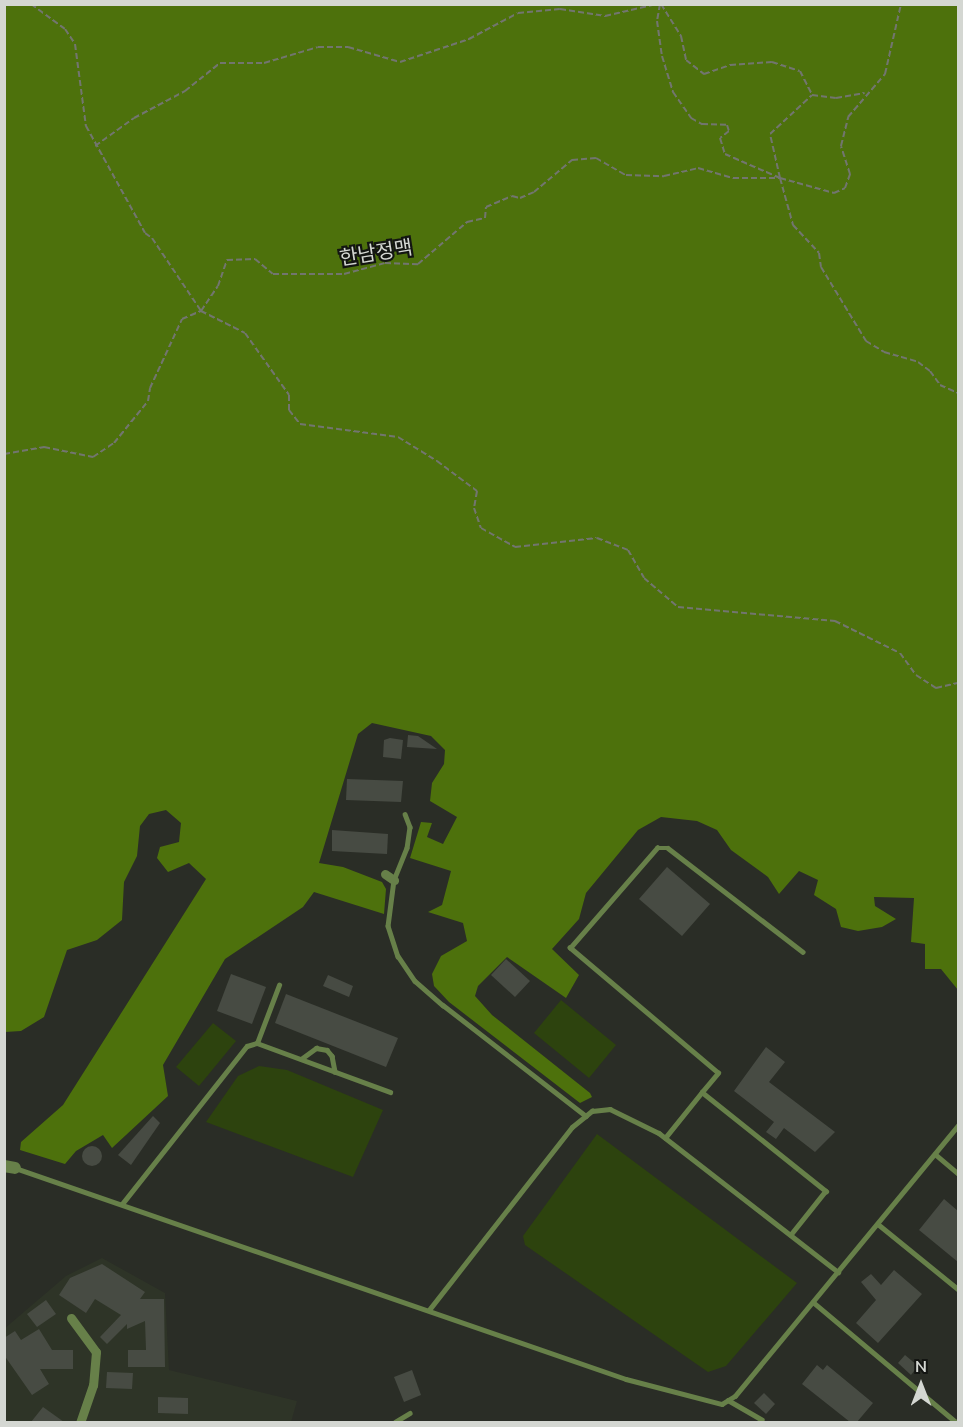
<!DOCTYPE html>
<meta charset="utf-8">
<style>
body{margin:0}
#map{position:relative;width:963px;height:1427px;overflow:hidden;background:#2a2d26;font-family:"Nunito Sans","Noto Sans KR",sans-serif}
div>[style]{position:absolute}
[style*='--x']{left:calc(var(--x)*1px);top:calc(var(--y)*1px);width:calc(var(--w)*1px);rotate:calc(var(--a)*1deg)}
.built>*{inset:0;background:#2e3427}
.green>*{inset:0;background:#2d430e}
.forest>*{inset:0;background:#4d710c}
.building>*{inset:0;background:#474b43}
.round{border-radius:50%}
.path>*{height:2px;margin-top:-1px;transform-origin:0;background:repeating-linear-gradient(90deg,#72756f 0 6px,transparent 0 9px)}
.service>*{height:4.5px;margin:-2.25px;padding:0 2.25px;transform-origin:2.25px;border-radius:2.25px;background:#678049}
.minor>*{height:9px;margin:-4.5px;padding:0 4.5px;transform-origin:4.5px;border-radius:4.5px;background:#678049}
.tertiary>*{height:12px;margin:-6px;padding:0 6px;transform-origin:6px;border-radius:6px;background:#678049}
span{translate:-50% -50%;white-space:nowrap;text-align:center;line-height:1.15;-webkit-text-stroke:4.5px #131512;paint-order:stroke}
.street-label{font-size:20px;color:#d4d7d2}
.frame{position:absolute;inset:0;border:6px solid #d4d7d2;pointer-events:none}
.north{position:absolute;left:891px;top:1355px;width:60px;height:60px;-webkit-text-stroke:4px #131512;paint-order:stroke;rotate:0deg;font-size:16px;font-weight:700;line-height:24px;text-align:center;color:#d4d7d2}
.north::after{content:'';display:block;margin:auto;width:21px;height:27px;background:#d4d7d2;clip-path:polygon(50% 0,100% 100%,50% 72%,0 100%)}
</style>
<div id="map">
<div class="built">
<div style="clip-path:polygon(102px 1258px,165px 1293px,169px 1370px,297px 1401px,291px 1422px,84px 1422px,98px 1385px,100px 1352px,76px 1422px,5px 1422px,4px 1329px,66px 1276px)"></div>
</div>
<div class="green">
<div style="clip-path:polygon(561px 1000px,616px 1045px,589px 1078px,534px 1033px)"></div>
<div style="clip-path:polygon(213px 1023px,236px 1041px,199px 1086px,176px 1067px)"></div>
<div style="clip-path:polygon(259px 1066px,287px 1070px,383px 1110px,353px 1177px,206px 1122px,238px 1076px)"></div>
<div style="clip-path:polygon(597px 1134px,797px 1283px,726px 1366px,708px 1372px,525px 1245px,523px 1236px)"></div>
</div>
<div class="forest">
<div style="clip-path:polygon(5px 4px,958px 5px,958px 990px,941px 969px,925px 969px,925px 944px,911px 942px,914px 898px,874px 897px,875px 906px,896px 919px,882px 927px,858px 931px,841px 927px,836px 909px,814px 895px,818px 880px,799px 871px,779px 894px,768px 877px,731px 850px,717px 830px,697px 821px,661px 817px,638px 830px,586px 893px,579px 919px,552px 949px,579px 975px,566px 998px,507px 957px,478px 986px,475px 996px,492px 1015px,590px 1093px,592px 1097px,580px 1103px,449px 1002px,434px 986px,432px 974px,441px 956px,467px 941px,463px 923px,428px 912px,442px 905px,451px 871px,410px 858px,421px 822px,432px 823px,427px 837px,443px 844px,457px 817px,430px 801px,432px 783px,444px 764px,445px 750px,431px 736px,372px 723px,358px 734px,319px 863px,343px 867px,382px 882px,386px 889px,384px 914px,314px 892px,303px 907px,225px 959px,163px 1065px,168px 1096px,112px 1148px,103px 1135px,76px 1151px,65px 1164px,20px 1150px,21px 1142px,63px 1105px,206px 879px,189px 863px,168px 872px,157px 858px,160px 847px,179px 842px,181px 823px,166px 810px,149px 814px,140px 826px,137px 856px,124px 882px,122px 920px,97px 940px,67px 950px,44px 1017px,21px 1031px,5px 1032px)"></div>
</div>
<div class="building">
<div style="clip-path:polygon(408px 735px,418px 736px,437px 749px,407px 747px)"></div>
<div style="clip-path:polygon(390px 738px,403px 740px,401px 759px,383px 757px,384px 740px)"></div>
<div style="clip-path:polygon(347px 779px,403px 781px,401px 802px,346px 800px)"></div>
<div style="clip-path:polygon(332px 830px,388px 834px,387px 854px,332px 851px)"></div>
<div style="clip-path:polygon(667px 867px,710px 904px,682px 936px,639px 899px)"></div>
<div style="clip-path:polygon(506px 959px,530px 981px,515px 997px,491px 975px)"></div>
<div style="clip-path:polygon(231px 974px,266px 987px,252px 1024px,217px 1011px)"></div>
<div style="clip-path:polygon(328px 975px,353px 986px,349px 997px,323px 986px)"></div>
<div style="clip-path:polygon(286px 994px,398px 1038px,386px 1067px,275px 1023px)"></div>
<div style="clip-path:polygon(766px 1047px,785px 1062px,769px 1082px,835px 1132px,815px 1152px,784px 1128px,776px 1139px,766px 1132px,774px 1122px,734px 1091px)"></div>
<div style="clip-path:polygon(153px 1116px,160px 1123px,131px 1165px,118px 1155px)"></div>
<div class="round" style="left:82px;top:1146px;width:20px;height:20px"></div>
<div style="clip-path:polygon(944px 1199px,958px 1211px,958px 1262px,919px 1230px)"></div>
<div style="clip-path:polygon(102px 1264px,145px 1292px,140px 1299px,164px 1299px,165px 1367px,128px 1367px,128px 1350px,146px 1350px,145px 1321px,127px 1329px,127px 1324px,107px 1344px,100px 1337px,121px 1315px,95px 1299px,86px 1313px,59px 1295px,70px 1278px)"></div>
<div style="clip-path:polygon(894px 1270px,922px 1294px,878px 1343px,856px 1323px,876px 1300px,861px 1282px,871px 1274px,881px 1285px)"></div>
<div style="clip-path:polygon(46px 1300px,56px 1314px,37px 1327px,27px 1314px)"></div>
<div style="clip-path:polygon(39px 1329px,52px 1350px,73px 1350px,73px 1369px,40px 1369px,49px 1384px,32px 1395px,4px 1355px,4px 1338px,15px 1331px,21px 1340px)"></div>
<div style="clip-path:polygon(905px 1355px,918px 1366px,911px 1375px,898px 1363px)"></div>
<div style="clip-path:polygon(817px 1365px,823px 1370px,827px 1365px,873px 1403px,857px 1422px,850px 1422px,802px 1384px)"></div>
<div style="clip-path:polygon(412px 1370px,421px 1395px,404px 1402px,394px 1377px)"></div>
<div style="clip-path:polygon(107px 1372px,133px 1373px,132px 1389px,106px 1388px)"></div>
<div style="clip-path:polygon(764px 1393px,775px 1404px,766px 1414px,754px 1403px)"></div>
<div style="clip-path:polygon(158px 1397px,188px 1398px,188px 1414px,158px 1413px)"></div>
<div style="clip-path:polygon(43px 1407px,64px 1422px,31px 1422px)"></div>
</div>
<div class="path">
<div style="--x:31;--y:4;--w:42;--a:36.3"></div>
<div style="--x:65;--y:29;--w:18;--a:56"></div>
<div style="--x:75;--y:44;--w:83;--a:82.4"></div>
<div style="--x:86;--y:126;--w:122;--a:61.1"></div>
<div style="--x:145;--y:233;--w:9;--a:36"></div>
<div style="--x:152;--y:238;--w:88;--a:56.1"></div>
<div style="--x:201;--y:311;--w:49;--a:26.6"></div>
<div style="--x:245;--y:333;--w:76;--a:54.6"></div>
<div style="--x:289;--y:395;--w:15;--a:90"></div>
<div style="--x:289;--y:410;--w:18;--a:52"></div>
<div style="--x:300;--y:424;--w:99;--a:7.6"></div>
<div style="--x:398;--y:437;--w:46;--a:31.6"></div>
<div style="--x:437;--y:461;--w:50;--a:36.9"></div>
<div style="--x:477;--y:491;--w:17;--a:100"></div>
<div style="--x:474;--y:508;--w:21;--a:71"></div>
<div style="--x:481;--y:528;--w:39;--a:29"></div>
<div style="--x:515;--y:547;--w:82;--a:-6.3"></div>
<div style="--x:597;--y:538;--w:33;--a:21"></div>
<div style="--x:628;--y:550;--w:32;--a:60"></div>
<div style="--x:644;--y:578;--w:45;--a:40.5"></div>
<div style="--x:678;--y:607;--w:158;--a:5.1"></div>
<div style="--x:835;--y:621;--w:72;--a:26.2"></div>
<div style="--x:900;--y:653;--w:27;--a:54"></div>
<div style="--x:916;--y:675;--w:24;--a:33"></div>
<div style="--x:936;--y:688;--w:23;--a:-13"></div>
<div style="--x:660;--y:4;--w:17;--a:100"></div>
<div style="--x:657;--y:21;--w:35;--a:82"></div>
<div style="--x:662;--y:56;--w:38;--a:73"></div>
<div style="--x:673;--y:92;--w:32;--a:55"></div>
<div style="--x:691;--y:118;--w:13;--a:29"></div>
<div style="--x:702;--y:124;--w:25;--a:2"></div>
<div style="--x:727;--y:125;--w:6;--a:72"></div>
<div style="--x:729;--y:131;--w:11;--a:142"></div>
<div style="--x:720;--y:138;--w:17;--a:73"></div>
<div style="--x:725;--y:154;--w:60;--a:23.6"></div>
<div style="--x:780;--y:178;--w:56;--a:15.5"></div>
<div style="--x:834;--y:193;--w:12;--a:-24"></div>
<div style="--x:845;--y:188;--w:15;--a:-70"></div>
<div style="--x:850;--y:174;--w:29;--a:-108"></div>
<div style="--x:841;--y:146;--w:30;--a:-76"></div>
<div style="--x:848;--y:117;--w:57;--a:-49.3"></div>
<div style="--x:885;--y:74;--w:72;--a:-77.1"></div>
<div style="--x:661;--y:4;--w:38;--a:58"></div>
<div style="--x:681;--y:36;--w:25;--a:78"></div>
<div style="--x:686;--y:60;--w:23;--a:38"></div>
<div style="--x:704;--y:74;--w:28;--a:-19"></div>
<div style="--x:730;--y:65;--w:42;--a:-4.1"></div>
<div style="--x:772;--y:62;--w:29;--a:18"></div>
<div style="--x:800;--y:71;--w:27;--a:63"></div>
<div style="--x:95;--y:146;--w:48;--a:-35.7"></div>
<div style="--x:134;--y:118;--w:58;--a:-27.9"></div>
<div style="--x:185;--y:91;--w:45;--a:-38.7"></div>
<div style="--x:220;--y:63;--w:44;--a:0"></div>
<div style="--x:264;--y:63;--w:56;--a:-16.5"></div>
<div style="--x:318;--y:47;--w:30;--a:0"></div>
<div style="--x:348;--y:47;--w:54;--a:16.1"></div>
<div style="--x:400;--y:62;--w:73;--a:-18.4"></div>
<div style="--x:469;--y:39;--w:55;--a:-28"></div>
<div style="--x:518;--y:13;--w:42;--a:-5.4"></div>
<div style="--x:560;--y:9;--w:46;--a:8.8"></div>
<div style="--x:605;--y:16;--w:53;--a:-13"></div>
<div style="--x:780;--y:178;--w:45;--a:-102.8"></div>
<div style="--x:770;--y:134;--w:57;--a:-42.9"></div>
<div style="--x:812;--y:95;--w:24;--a:7"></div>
<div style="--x:836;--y:98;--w:29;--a:-10"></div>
<div style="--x:4;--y:454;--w:41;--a:-9.9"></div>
<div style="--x:44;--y:447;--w:50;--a:11.5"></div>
<div style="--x:93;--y:457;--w:25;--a:-34"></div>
<div style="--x:114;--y:443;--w:54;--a:-51"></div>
<div style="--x:148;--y:401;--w:13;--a:-81"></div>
<div style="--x:150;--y:388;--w:76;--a:-65.1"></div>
<div style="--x:182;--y:319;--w:21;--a:-23"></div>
<div style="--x:201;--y:311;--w:30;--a:-56"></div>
<div style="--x:218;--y:286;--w:28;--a:-71"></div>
<div style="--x:227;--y:260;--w:28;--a:-2"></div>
<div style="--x:255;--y:259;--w:23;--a:40"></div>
<div style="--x:273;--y:274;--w:71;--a:0"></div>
<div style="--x:344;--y:274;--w:42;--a:-15"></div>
<div style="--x:385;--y:263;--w:33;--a:2"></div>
<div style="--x:418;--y:264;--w:65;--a:-40.6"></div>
<div style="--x:467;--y:222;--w:18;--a:-13"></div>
<div style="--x:485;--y:218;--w:11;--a:-85"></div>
<div style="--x:486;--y:207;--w:28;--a:-23"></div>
<div style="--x:512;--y:196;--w:8;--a:14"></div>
<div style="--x:520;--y:198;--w:15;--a:-23"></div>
<div style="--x:534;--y:192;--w:50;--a:-40.1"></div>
<div style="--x:572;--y:160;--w:24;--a:-5"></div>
<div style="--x:596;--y:158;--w:34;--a:30"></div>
<div style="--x:626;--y:175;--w:38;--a:2"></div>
<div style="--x:664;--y:176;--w:35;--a:-13"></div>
<div style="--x:698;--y:168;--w:36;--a:16"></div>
<div style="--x:733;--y:178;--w:47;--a:0"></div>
<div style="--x:780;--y:178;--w:49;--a:74.5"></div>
<div style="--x:793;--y:225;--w:38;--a:47"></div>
<div style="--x:819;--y:253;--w:14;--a:82"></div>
<div style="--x:821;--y:267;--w:87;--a:58.7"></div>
<div style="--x:866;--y:341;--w:21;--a:31"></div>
<div style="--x:884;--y:352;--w:35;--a:16"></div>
<div style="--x:918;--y:362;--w:15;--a:37"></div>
<div style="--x:930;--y:371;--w:17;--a:54"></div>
<div style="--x:940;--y:385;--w:20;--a:24"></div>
</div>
<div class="service">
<div style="--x:405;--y:814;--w:14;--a:69"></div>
<div style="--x:410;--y:827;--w:21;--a:98"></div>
<div style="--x:407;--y:848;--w:35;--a:112"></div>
<div style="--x:394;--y:880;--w:46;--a:97.4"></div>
<div style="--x:388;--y:926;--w:32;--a:72"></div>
<div style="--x:398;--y:956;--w:30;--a:56"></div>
<div style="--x:415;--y:981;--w:37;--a:41"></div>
<div style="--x:443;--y:1005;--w:181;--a:37.8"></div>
<div style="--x:257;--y:1043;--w:62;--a:-69.2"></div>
<div style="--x:301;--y:1059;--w:19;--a:-36"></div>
<div style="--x:316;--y:1048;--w:11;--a:10"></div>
<div style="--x:327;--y:1050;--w:8;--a:50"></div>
<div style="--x:332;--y:1056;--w:16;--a:79"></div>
<div style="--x:702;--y:1092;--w:25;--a:-50"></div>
<div style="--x:718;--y:1073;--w:194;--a:-139.8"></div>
<div style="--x:570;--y:948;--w:133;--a:-49"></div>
<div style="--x:657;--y:848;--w:11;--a:0"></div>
<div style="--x:668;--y:848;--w:170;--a:37.6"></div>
<div style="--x:665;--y:1138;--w:59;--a:-51.2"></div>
<div style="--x:702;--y:1092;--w:159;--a:38.6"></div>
<div style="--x:826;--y:1191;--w:56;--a:128.5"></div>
<div style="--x:935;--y:1154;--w:30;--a:40"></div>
<div style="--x:15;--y:1168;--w:646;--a:19.05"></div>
<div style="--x:626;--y:1379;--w:99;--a:14.6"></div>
<div style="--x:722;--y:1404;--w:15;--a:-32"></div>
<div style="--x:735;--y:1396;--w:351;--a:-50.5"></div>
<div style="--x:122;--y:1204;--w:201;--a:-51.7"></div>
<div style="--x:247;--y:1046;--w:10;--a:-17"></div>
<div style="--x:257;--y:1043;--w:142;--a:20.2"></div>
<div style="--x:878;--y:1224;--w:103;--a:39.1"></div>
<div style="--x:813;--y:1302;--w:187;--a:40"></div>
<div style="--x:429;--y:1310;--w:232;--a:-52"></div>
<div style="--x:572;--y:1127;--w:26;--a:-39"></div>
<div style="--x:592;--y:1111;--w:18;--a:-6"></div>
<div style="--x:610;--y:1109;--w:55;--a:26.1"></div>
<div style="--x:659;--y:1133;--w:227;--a:37.8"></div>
<div style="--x:728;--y:1400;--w:39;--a:30"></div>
<div style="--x:395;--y:1422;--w:17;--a:-31"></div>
</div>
<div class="minor">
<div style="--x:385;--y:874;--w:11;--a:34"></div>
<div style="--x:71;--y:1318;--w:42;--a:53.7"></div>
<div style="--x:96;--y:1352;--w:33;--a:95"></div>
<div style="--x:93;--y:1385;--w:39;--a:109"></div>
</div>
<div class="tertiary">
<div style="--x:4;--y:1166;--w:11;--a:10"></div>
</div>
<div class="street-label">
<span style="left:376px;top:253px;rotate:-9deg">한남정맥</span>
</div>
<div class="frame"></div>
<div class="north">N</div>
</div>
